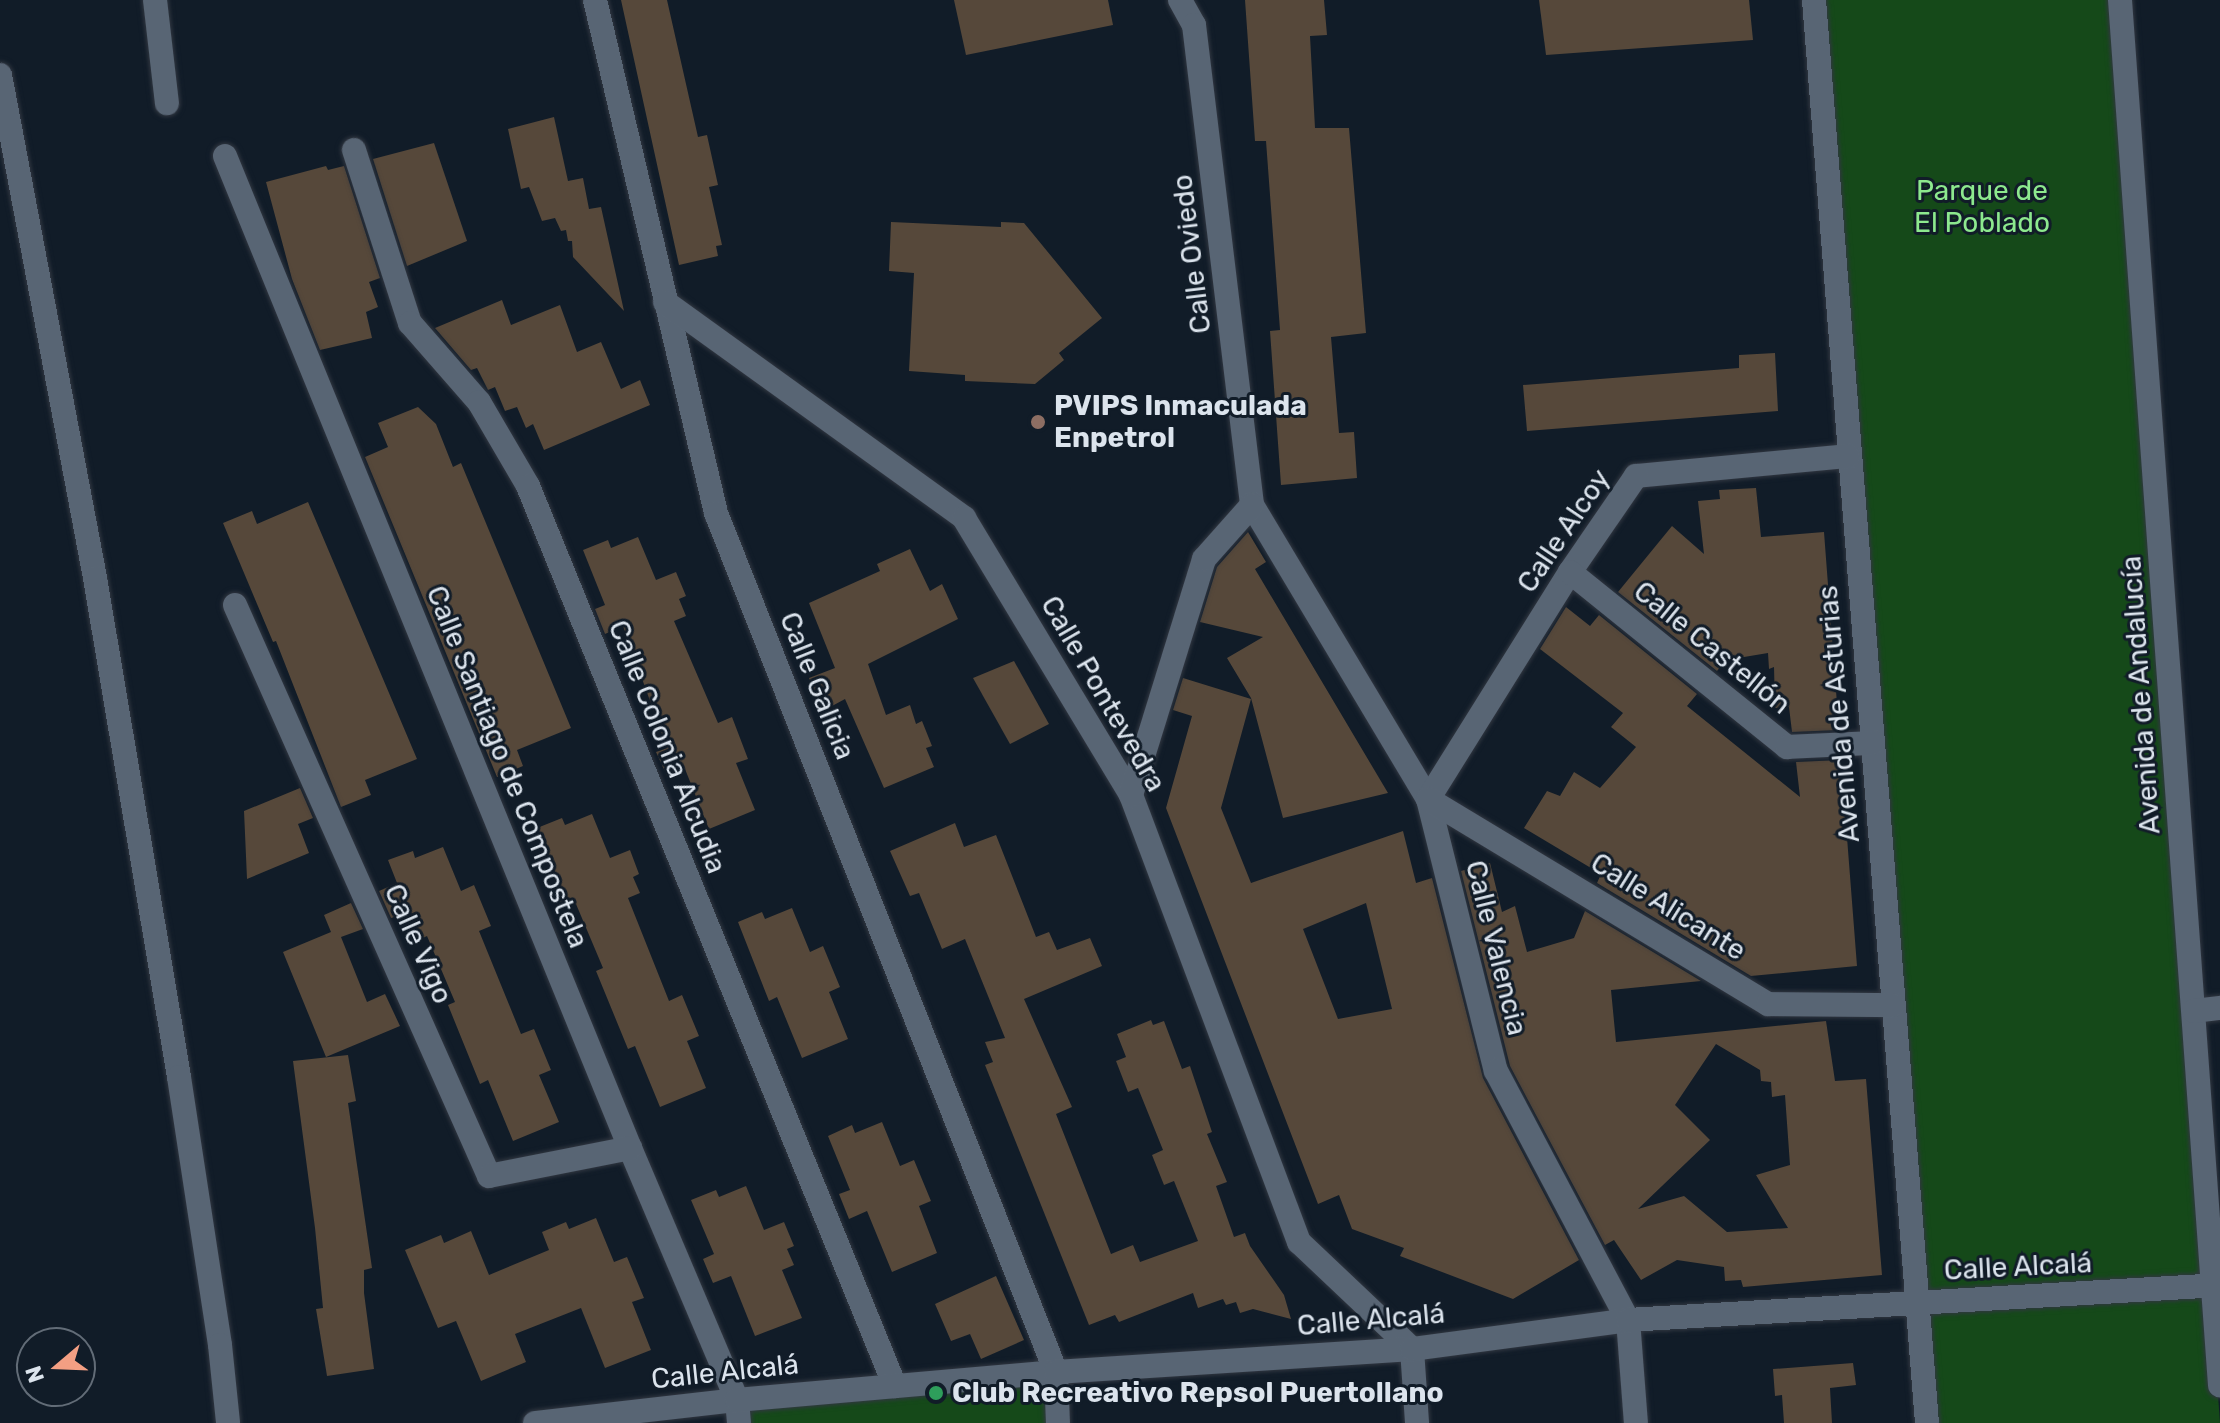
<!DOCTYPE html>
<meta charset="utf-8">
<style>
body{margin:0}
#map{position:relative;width:2220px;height:1423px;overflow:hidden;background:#111c28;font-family:Rubik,sans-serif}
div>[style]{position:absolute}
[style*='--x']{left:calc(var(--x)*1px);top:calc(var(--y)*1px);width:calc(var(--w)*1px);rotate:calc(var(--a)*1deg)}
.green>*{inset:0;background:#154919}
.building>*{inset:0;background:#56483a}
.roads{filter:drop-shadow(0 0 2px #313741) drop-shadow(0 0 2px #313741)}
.minor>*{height:24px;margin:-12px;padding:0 12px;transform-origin:12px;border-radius:12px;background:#586574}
.dots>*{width:22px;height:22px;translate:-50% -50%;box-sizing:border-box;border:4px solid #111c28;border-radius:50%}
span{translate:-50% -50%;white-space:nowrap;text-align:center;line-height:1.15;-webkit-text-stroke:6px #111c28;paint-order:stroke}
.park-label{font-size:28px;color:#8de98e}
.street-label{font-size:28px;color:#dce4ed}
.poi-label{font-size:28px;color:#dce4ed;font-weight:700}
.left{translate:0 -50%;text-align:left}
.north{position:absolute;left:16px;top:1327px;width:80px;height:80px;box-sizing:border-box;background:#111c28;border:2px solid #626c77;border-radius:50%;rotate:251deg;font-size:22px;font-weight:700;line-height:32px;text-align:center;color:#dce4ed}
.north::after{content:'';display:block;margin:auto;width:28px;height:36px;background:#f39f83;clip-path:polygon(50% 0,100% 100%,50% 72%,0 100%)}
</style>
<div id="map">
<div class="green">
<div style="clip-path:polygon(1814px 0,2120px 0,2220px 1423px,1927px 1423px)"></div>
<div style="clip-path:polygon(1056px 1372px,1058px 1423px,739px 1423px,737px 1400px)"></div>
</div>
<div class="building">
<div style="clip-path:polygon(621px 0,667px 0,698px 137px,707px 135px,718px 185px,709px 187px,722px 245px,716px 246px,718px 256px,679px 265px)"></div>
<div style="clip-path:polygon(954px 0,1108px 0,1113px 25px,966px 55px)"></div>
<div style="clip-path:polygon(1245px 0,1324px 0,1327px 35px,1310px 36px,1315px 128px,1349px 128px,1366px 333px,1331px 337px,1339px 433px,1354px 432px,1357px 478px,1281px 485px,1270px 331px,1280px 330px,1266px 141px,1255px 141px)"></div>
<div style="clip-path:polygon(1539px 0,1749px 0,1753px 40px,1546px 55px)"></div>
<div style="clip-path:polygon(554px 117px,568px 181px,583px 178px,589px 209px,601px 207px,624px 311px,573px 257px,572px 241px,568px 241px,566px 230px,561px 231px,555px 218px,542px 221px,529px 187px,521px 189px,508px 129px)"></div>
<div style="clip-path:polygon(434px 143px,467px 241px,407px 266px,373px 159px)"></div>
<div style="clip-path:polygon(326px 166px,328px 170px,344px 166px,380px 278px,369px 282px,378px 307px,366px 312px,372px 338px,320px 350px,292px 279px,266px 182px)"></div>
<div style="clip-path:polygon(891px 222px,1001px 227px,1001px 222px,1024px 223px,1102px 318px,1059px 353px,1064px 360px,1035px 384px,965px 381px,965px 375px,909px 371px,914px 273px,889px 271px)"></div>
<div style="clip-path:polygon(502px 300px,511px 325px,560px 305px,577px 352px,601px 342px,621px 389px,640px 380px,650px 405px,544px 450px,533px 424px,526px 428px,517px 407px,505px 411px,495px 387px,488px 390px,477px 368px,471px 370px,435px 328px)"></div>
<div style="clip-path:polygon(1775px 353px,1778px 411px,1527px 431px,1523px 385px,1739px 368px,1739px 355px)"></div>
<div style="clip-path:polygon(418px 407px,436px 424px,453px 467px,461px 463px,571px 728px,517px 750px,523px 766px,497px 777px,365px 457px,388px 447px,378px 423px)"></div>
<div style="clip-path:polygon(1756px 488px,1761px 537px,1824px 532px,1839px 730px,1792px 732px,1789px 707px,1775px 708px,1774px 667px,1769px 669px,1768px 653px,1726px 660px,1717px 671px,1618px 592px,1672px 526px,1704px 554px,1698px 501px,1720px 499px,1719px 490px)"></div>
<div style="clip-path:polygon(308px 502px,417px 759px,365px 780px,371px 795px,341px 807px,276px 641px,273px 642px,223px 523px,252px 511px,257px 524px)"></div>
<div style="clip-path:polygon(1248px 532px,1266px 562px,1255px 569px,1388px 793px,1283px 818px,1251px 698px,1227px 658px,1263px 637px,1200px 622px,1217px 567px)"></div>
<div style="clip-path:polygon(638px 537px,656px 580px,676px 572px,686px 596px,679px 599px,686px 616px,674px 621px,718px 723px,732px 717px,748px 759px,736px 763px,755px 810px,709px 829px,685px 769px,667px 776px,656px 752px,667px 748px,623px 626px,605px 634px,595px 609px,605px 605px,583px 550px,608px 540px,611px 548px)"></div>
<div style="clip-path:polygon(910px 549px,930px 591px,942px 584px,958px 619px,868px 664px,886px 715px,910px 705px,916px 724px,922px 721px,932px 746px,926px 748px,934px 767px,884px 788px,845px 699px,821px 712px,809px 678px,835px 668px,809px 603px,880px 571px,877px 564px)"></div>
<div style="clip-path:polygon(1566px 607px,1590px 626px,1599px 615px,1697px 694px,1687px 706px,1800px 797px,1796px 762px,1841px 760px,1857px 966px,1751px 976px,1597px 883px,1601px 874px,1524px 828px,1547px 791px,1560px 796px,1574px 772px,1600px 788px,1636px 747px,1611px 727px,1623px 713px,1540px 649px)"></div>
<div style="clip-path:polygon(1014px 661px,1049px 724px,1010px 744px,973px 678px)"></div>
<div style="clip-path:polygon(evenodd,1183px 678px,1251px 699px,1221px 808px,1251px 883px,1403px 831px,1416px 883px,1432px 878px,1483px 1078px,1579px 1260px,1513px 1299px,1400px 1256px,1404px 1248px,1352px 1229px,1339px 1195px,1318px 1204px,1166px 808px,1192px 716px,1173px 710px,1183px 678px,1366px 903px,1392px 1009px,1338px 1019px,1303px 929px,1366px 903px)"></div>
<div style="clip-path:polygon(300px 788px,313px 818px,298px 824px,309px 853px,247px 879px,244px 811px)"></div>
<div style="clip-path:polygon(592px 814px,610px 858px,630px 850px,639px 874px,633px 877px,640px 893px,628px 898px,669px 1001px,682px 995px,699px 1036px,687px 1041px,706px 1088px,660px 1107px,635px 1046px,628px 1049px,596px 971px,603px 968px,576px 904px,559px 911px,549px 887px,559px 882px,537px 828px,562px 818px,565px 825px)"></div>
<div style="clip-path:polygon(955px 823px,964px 847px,996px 835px,1036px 937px,1049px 932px,1057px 950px,1090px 938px,1102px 966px,1024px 999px,1072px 1107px,1056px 1114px,1111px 1254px,1133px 1245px,1140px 1262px,1198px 1241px,1174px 1181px,1164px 1185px,1152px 1155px,1163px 1150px,1138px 1088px,1128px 1092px,1116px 1061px,1126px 1057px,1117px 1034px,1151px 1020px,1153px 1025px,1164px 1021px,1182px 1069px,1190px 1066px,1212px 1132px,1207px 1134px,1227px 1182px,1216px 1186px,1234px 1237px,1245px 1233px,1250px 1246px,1284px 1295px,1291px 1319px,1253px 1309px,1240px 1313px,1236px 1302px,1226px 1305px,1223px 1299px,1198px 1308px,1193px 1293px,1119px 1322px,1115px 1315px,1089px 1325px,985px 1065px,993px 1062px,985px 1042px,1005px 1038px,965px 939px,942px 949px,919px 893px,910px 896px,890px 851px)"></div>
<div style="clip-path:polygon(443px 847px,461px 891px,474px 885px,491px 926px,479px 931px,521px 1034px,534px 1029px,551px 1070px,539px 1075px,559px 1122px,513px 1141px,488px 1080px,480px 1084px,448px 1005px,455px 1002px,427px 936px,410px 944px,398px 916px,391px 918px,379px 891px,397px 883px,388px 860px,413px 851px,415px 858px)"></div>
<div style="clip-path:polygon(evenodd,1490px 863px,1502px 912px,1515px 906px,1527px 952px,1574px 938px,1585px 911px,1701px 981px,1611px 990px,1616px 1042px,1826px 1021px,1835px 1081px,1866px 1079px,1882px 1275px,1743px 1287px,1741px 1280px,1725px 1281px,1724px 1267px,1677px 1260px,1641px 1280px,1614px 1240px,1605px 1245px,1510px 1066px,1461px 871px,1490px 863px,1716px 1044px,1760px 1070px,1761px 1081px,1771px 1082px,1772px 1097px,1785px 1095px,1790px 1165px,1756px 1175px,1788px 1228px,1727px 1232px,1684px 1196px,1638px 1209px,1710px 1140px,1675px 1105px,1716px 1044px)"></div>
<div style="clip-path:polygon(351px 903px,363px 929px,341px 937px,367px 1002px,385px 994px,400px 1026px,326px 1057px,283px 952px,331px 932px,324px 915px)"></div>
<div style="clip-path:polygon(792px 908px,810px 952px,823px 946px,840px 987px,829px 992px,848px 1039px,802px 1058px,777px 997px,769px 1001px,738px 922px,762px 912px,765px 919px)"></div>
<div style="clip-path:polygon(348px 1055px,356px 1101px,348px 1103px,372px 1268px,364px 1270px,364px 1293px,374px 1369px,327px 1376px,316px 1309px,323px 1308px,315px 1228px,293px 1061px)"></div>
<div style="clip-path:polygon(882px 1122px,900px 1166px,914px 1160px,931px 1201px,919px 1206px,937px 1253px,892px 1272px,867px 1211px,849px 1219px,839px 1194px,850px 1190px,828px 1136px,852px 1125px,855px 1133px)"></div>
<div style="clip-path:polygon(746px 1186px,764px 1230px,784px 1222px,794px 1246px,787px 1249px,794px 1265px,782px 1270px,802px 1318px,755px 1336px,731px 1276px,713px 1283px,703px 1259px,714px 1254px,691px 1200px,716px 1190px,719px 1197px)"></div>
<div style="clip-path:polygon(596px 1218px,614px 1262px,627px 1257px,644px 1298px,632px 1302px,651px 1350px,605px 1368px,581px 1308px,515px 1334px,526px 1362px,481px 1381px,456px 1321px,438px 1328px,405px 1250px,441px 1235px,444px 1243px,471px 1231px,489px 1275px,549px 1250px,542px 1232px,566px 1222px,569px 1229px)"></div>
<div style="clip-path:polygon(996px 1276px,1024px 1340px,981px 1359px,970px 1334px,951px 1341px,935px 1304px)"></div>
<div style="clip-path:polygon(1853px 1363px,1856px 1385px,1830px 1388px,1832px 1423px,1784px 1423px,1782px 1395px,1775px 1396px,1773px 1369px)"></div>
</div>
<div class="roads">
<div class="minor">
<div style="--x:155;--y:0;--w:104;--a:83.4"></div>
<div style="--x:595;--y:0;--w:527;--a:76.73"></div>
<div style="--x:716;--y:513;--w:924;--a:68.41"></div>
<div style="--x:1056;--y:1372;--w:51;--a:87.8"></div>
<div style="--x:1180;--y:0;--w:29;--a:61"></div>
<div style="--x:1194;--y:25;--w:483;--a:83.1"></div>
<div style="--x:1252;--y:505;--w:343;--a:59.1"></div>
<div style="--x:1428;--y:799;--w:280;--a:76"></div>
<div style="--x:1496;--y:1071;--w:282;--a:62.1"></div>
<div style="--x:1628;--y:1320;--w:103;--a:85.6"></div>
<div style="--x:1814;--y:0;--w:1427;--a:85.46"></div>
<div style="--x:2120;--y:0;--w:1389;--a:85.87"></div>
<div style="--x:0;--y:75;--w:512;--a:79.3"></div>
<div style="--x:95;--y:578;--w:506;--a:80.44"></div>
<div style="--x:179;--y:1077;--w:271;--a:81.3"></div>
<div style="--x:220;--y:1345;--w:78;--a:84.1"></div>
<div style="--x:354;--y:150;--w:182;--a:72.1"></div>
<div style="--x:410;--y:323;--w:105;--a:48.9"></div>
<div style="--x:479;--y:402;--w:97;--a:59.7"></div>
<div style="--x:528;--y:486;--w:972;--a:67.82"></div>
<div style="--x:225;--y:156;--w:1071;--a:67.79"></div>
<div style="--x:630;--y:1148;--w:274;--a:67"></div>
<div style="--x:737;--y:1400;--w:23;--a:85"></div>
<div style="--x:665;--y:302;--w:369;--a:35.8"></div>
<div style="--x:964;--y:518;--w:323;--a:58.9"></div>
<div style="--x:1131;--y:795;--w:478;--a:69.4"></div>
<div style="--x:1299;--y:1242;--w:156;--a:43.4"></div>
<div style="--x:1412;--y:1349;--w:74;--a:86.1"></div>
<div style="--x:1848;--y:456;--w:213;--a:174.6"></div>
<div style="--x:1636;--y:476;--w:116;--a:124.5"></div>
<div style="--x:1570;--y:572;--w:268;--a:122"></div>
<div style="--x:1428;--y:799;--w:397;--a:31.1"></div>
<div style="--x:1768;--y:1004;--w:125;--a:0.5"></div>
<div style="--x:1570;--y:572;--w:279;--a:38.9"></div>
<div style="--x:1787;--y:747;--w:86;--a:-2.7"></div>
<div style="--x:235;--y:605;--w:625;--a:66.02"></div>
<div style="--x:489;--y:1176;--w:144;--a:-11.2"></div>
<div style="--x:1131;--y:795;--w:247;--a:-72.8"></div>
<div style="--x:1204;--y:559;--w:72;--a:-48.4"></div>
<div style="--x:2194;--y:1011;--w:26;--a:-7"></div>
<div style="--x:535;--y:1423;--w:203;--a:-6.5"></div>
<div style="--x:737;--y:1400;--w:320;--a:-5"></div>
<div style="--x:1056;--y:1372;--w:357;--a:-3.7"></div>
<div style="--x:1412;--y:1349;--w:218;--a:-7.6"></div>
<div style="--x:1628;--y:1320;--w:593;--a:-3.38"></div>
</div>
</div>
<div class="dots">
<div style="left:1038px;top:422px;background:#8d6e63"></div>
<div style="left:936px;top:1393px;background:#2e9e5b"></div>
</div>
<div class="park-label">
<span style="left:1982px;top:207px">Parque de<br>El Poblado</span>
</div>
<div class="street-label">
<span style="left:1192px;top:254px;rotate:-97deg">Calle Oviedo</span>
<span style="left:1564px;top:531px;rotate:-56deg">Calle Alcoy</span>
<span style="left:1712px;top:648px;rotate:39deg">Calle Castellón</span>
<span style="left:817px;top:686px;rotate:68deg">Calle Galicia</span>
<span style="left:1103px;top:694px;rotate:60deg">Calle Pontevedra</span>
<span style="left:2141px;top:695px;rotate:-94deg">Avenida de Andalucía</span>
<span style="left:1839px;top:714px;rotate:-95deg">Avenida de Asturias</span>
<span style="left:667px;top:747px;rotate:68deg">Calle Colonia Alcudia</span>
<span style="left:507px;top:767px;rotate:68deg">Calle Santiago de Compostela</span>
<span style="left:1668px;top:907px;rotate:32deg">Calle Alicante</span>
<span style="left:418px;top:944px;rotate:66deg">Calle Vigo</span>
<span style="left:1496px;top:948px;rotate:76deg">Calle Valencia</span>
<span style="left:2018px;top:1267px;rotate:-3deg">Calle Alcalá</span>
<span style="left:1371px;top:1320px;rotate:-5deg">Calle Alcalá</span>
<span style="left:725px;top:1372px;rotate:-6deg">Calle Alcalá</span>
</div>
<div class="poi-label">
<span class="left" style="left:1054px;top:422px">PVIPS Inmaculada<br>Enpetrol</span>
<span class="left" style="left:952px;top:1393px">Club Recreativo Repsol Puertollano</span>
</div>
<div class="north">N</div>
</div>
